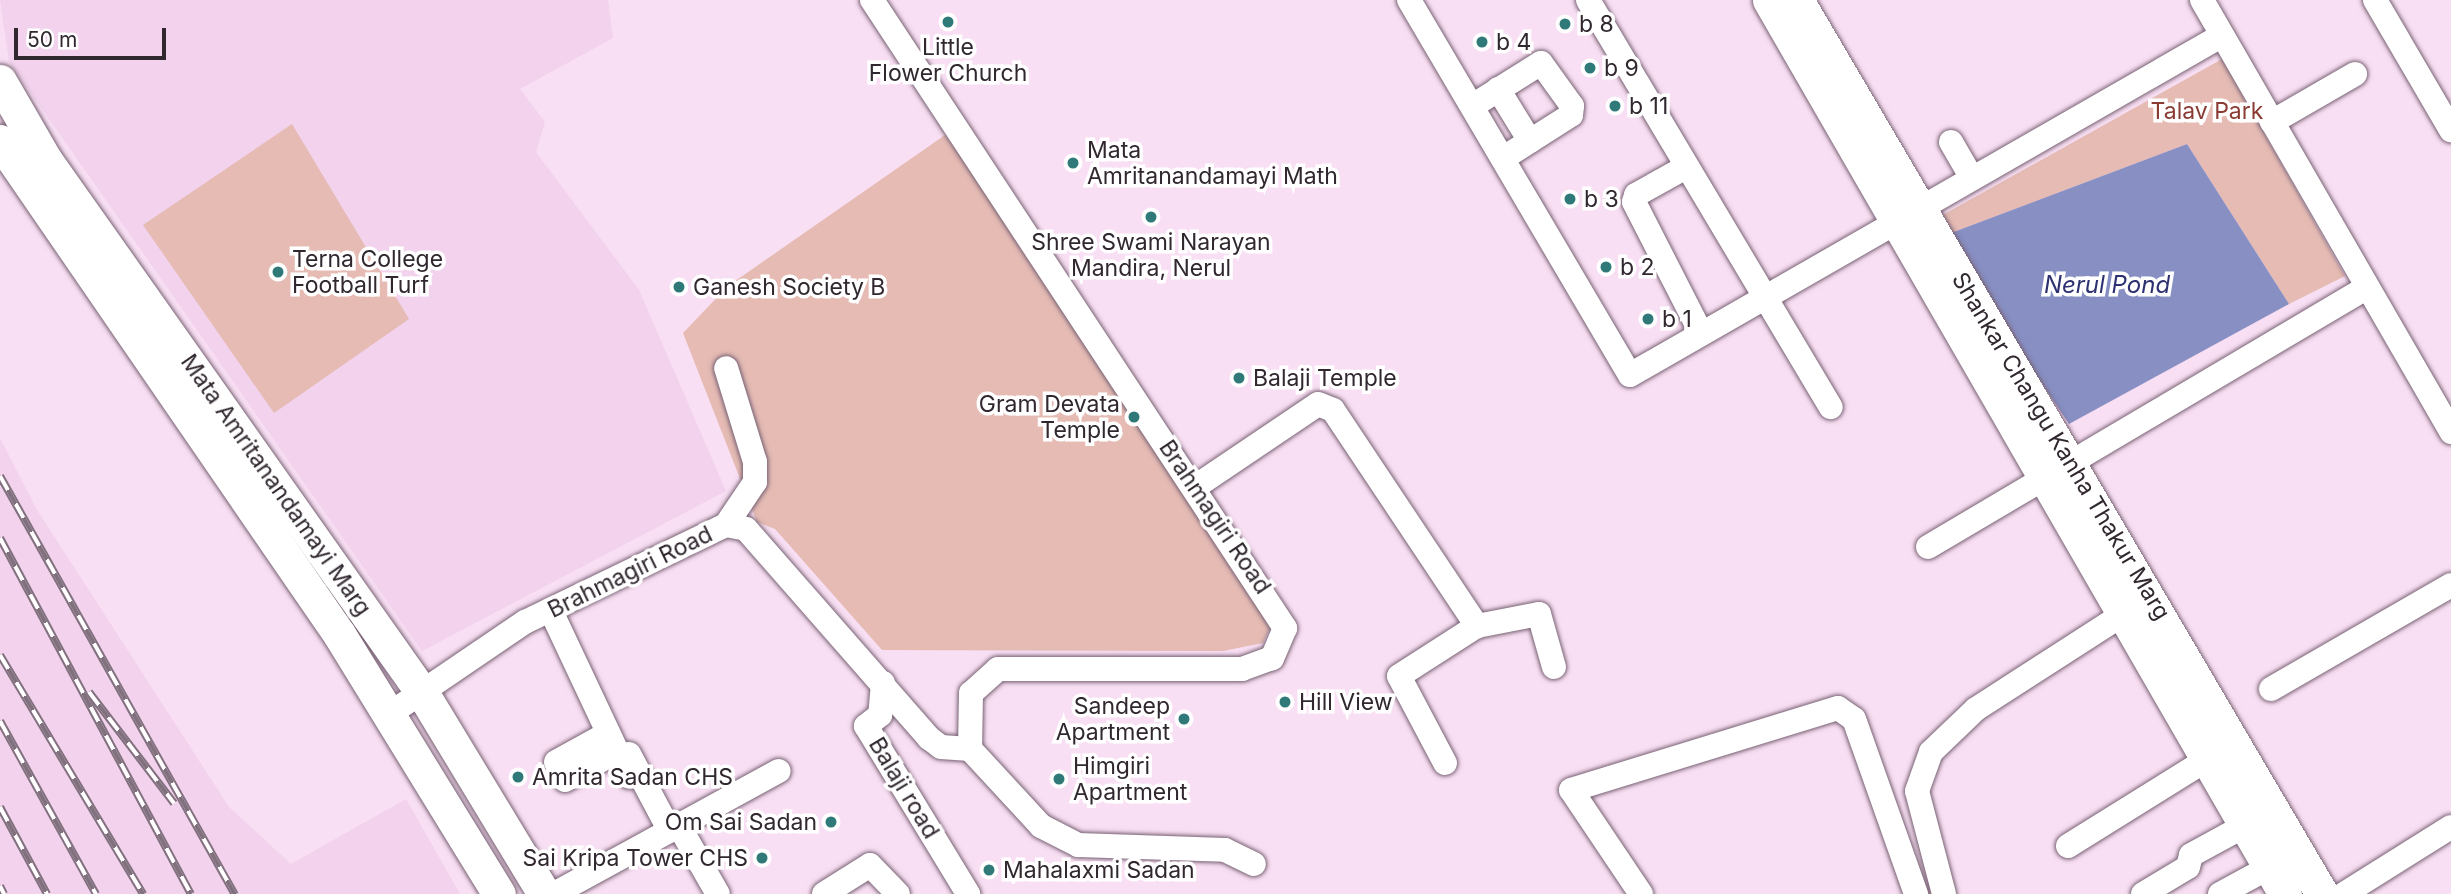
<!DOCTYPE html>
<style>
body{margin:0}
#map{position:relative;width:2451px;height:894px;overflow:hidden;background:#f9dff3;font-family:Inter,sans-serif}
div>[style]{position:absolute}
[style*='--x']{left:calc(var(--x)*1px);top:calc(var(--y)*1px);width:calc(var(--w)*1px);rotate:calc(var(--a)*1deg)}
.built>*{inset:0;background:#f2d2ec}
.green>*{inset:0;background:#e5bbb4}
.water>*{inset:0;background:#878fc3}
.roads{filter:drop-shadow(0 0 2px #786274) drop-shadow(0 0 2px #786274)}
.street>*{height:24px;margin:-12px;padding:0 12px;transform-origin:12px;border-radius:12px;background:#fff}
.secondary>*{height:33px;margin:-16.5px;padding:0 16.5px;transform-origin:16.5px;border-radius:16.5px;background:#fff}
.rail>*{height:8px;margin-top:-4px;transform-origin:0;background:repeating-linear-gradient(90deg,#fff 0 16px,#81717e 0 32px);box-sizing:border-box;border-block:2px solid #81717e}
.dots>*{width:19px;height:19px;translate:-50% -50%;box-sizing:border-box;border:4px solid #fff;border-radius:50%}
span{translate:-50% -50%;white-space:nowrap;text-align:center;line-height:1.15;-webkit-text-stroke:7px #fff;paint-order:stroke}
.poi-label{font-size:23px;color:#30272f}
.left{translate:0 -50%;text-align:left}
.right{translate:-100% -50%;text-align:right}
.park-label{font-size:23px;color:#8a3b33}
.street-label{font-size:23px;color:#30272f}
.water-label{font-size:24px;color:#2e3171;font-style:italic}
.scale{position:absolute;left:14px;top:28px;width:152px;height:32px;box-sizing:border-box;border:4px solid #30272f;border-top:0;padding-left:9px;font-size:21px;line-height:24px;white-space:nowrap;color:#30272f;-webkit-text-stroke:5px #fff;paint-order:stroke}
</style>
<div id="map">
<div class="built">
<div style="clip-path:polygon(0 0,608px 0,613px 38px,520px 89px,545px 122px,536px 152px,639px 290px,726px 491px,422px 651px,9px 62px)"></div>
<div style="clip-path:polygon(0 438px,37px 510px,229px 807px,291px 864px,406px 799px,460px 894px,0 894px)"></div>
</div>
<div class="green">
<div style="clip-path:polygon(2222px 59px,2345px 276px,2289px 304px,2187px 144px,1943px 236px,1932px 221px)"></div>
<div style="clip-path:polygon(292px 124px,409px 319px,274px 413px,143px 225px)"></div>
<div style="clip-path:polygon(945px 135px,1149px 418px,1261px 610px,1270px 628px,1263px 643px,1223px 651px,882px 650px,775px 529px,757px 522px,683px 333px,728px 286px)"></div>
</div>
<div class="water">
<div style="clip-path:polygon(2187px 144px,2289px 304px,2069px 424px,1943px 236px)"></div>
</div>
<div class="roads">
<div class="street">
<div style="--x:872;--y:0;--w:752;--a:56.67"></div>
<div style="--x:1285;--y:628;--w:33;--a:113"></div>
<div style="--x:1272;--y:658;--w:32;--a:160"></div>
<div style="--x:1242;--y:669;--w:244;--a:180"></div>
<div style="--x:998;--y:669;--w:36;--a:138"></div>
<div style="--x:971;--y:693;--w:56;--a:91"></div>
<div style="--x:970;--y:749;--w:105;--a:47.3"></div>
<div style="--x:1041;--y:826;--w:42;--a:27.2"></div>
<div style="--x:1078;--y:845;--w:147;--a:1.9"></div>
<div style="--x:1225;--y:850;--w:32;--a:26"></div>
<div style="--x:1409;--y:0;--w:435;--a:59.5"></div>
<div style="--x:1630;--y:375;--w:681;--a:-29.84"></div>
<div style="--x:1588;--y:0;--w:474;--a:59.2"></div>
<div style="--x:2202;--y:0;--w:499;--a:60"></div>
<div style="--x:2375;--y:0;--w:151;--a:59.7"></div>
<div style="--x:1498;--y:89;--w:61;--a:58.4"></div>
<div style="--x:1474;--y:105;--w:79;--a:-32.1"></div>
<div style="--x:1541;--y:63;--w:53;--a:54.2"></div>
<div style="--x:1572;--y:106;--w:9;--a:96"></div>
<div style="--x:1571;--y:115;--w:78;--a:147.5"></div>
<div style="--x:2272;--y:122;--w:96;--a:-30"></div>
<div style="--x:1951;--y:142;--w:39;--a:60"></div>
<div style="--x:1686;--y:167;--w:57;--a:150.8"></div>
<div style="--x:1636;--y:195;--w:7;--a:106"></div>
<div style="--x:1634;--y:202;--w:147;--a:62.9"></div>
<div style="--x:1195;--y:487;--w:148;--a:-34"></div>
<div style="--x:1318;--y:404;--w:16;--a:22"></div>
<div style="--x:1333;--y:410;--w:260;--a:56.3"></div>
<div style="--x:726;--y:525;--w:52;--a:-56"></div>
<div style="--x:755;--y:482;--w:20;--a:-90"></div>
<div style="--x:755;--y:462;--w:98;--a:-107.1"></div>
<div style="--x:1928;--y:547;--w:509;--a:-30.6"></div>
<div style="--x:551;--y:611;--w:183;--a:64.8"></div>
<div style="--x:883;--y:683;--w:32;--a:95"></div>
<div style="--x:880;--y:715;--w:18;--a:142"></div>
<div style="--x:866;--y:726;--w:197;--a:58.7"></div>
<div style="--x:2271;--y:689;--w:208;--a:-30"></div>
<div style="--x:388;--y:715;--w:166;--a:-34.2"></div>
<div style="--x:525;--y:622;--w:223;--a:-25.8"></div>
<div style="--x:726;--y:525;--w:20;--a:11"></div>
<div style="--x:746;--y:529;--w:278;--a:48.8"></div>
<div style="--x:929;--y:738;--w:15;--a:37"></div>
<div style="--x:941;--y:747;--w:29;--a:4"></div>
<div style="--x:629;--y:754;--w:87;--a:62"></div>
<div style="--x:556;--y:762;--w:58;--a:-28.8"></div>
<div style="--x:1445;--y:763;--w:98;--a:-117.9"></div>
<div style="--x:1399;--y:676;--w:93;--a:-32.7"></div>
<div style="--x:1477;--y:626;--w:63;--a:-11"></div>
<div style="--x:1539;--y:614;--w:55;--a:74.2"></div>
<div style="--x:565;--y:780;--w:58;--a:-28.8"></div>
<div style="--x:679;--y:826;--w:78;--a:60.2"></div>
<div style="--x:2068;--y:846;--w:165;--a:-31.9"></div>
<div style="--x:554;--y:894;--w:256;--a:-28.7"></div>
<div style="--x:824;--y:894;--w:54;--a:-32.2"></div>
<div style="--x:870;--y:865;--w:40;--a:46"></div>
<div style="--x:1641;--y:894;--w:125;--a:-123.9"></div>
<div style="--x:1571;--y:790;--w:279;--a:-17.1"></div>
<div style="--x:1838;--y:708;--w:19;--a:35"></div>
<div style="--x:1854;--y:719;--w:186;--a:70.5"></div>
<div style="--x:1944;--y:894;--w:106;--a:-104.7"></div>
<div style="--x:1917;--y:791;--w:41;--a:-70.3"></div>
<div style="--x:1931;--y:752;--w:62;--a:-43.7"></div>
<div style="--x:1976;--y:709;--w:190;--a:-32.8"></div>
<div style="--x:2143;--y:894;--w:52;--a:-31"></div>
<div style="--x:2188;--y:867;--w:12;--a:-76"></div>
<div style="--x:2191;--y:855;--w:63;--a:-28.6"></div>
<div style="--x:2220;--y:894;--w:57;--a:-28.4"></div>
<div style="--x:2344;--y:894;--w:126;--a:-32.1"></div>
</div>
<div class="secondary">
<div style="--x:1769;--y:0;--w:1032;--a:60.01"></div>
<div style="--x:1797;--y:0;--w:1037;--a:59.58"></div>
<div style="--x:0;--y:81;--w:90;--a:60"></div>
<div style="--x:45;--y:159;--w:655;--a:54.76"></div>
<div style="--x:423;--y:694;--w:234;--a:58.8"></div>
<div style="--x:0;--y:141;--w:598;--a:55.49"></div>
<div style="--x:339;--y:634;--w:305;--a:58.4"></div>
</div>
</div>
<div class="rail">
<div style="--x:0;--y:476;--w:480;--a:60.7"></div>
<div style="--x:0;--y:538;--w:404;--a:61.8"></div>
<div style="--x:0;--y:655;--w:279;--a:59.1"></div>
<div style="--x:89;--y:692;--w:140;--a:52.6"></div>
<div style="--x:0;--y:721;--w:198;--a:61"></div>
<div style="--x:0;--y:807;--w:99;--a:61.6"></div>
<div style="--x:0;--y:886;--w:9;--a:63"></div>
</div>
<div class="dots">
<div style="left:948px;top:22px;background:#2f7978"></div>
<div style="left:1565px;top:24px;background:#2f7978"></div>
<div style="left:1482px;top:42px;background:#2f7978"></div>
<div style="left:1590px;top:68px;background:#2f7978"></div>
<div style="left:1615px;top:106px;background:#2f7978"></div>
<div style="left:1073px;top:163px;background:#2f7978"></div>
<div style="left:1570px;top:199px;background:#2f7978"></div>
<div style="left:1151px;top:217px;background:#2f7978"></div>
<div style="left:1606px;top:267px;background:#2f7978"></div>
<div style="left:278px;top:272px;background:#2f7978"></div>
<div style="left:679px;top:287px;background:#2f7978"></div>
<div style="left:1648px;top:319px;background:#2f7978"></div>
<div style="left:1239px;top:378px;background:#2f7978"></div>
<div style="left:1134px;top:417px;background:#2f7978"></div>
<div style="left:1285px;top:702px;background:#2f7978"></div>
<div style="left:1184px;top:719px;background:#2f7978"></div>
<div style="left:518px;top:777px;background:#2f7978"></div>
<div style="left:1059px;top:779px;background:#2f7978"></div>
<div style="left:831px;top:822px;background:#2f7978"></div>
<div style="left:762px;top:858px;background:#2f7978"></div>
<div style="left:989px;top:870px;background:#2f7978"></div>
</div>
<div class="poi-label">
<span class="left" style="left:1579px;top:24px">b 8</span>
<span class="left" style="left:1496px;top:42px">b 4</span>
<span style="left:948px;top:60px">Little<br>Flower Church</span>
<span class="left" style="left:1604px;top:68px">b 9</span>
<span class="left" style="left:1629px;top:106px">b 11</span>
<span class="left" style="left:1087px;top:163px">Mata<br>Amritanandamayi Math</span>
<span class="left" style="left:1584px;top:199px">b 3</span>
<span style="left:1151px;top:255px">Shree Swami Narayan<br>Mandira, Nerul</span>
<span class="left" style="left:292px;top:272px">Terna College<br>Football Turf</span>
<span class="left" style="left:1620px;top:267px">b 2</span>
<span class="left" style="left:693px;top:287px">Ganesh Society B</span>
<span class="left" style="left:1662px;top:319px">b 1</span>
<span class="left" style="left:1253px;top:378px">Balaji Temple</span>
<span class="right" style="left:1120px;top:417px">Gram Devata<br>Temple</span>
<span class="left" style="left:1299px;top:702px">Hill View</span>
<span class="right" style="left:1170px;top:719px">Sandeep<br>Apartment</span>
<span class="left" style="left:1073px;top:779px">Himgiri<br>Apartment</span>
<span class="left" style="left:532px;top:777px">Amrita Sadan CHS</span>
<span class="right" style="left:817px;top:822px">Om Sai Sadan</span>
<span class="right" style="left:748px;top:858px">Sai Kripa Tower CHS</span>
<span class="left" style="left:1003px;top:870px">Mahalaxmi Sadan</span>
</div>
<div class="park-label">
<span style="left:2207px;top:111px">Talav Park</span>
</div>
<div class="street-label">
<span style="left:2061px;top:446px;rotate:59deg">Shankar Changu Kanha Thakur Marg</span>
<span style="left:276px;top:485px;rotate:55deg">Mata Amritanandamayi Marg</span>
<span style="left:1215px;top:517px;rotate:56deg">Brahmagiri Road</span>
<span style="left:630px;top:572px;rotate:-26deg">Brahmagiri Road</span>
<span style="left:904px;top:788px;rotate:59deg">Balaji road</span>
</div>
<div class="water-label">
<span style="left:2107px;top:285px">Nerul Pond</span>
</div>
<div class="scale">50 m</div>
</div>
